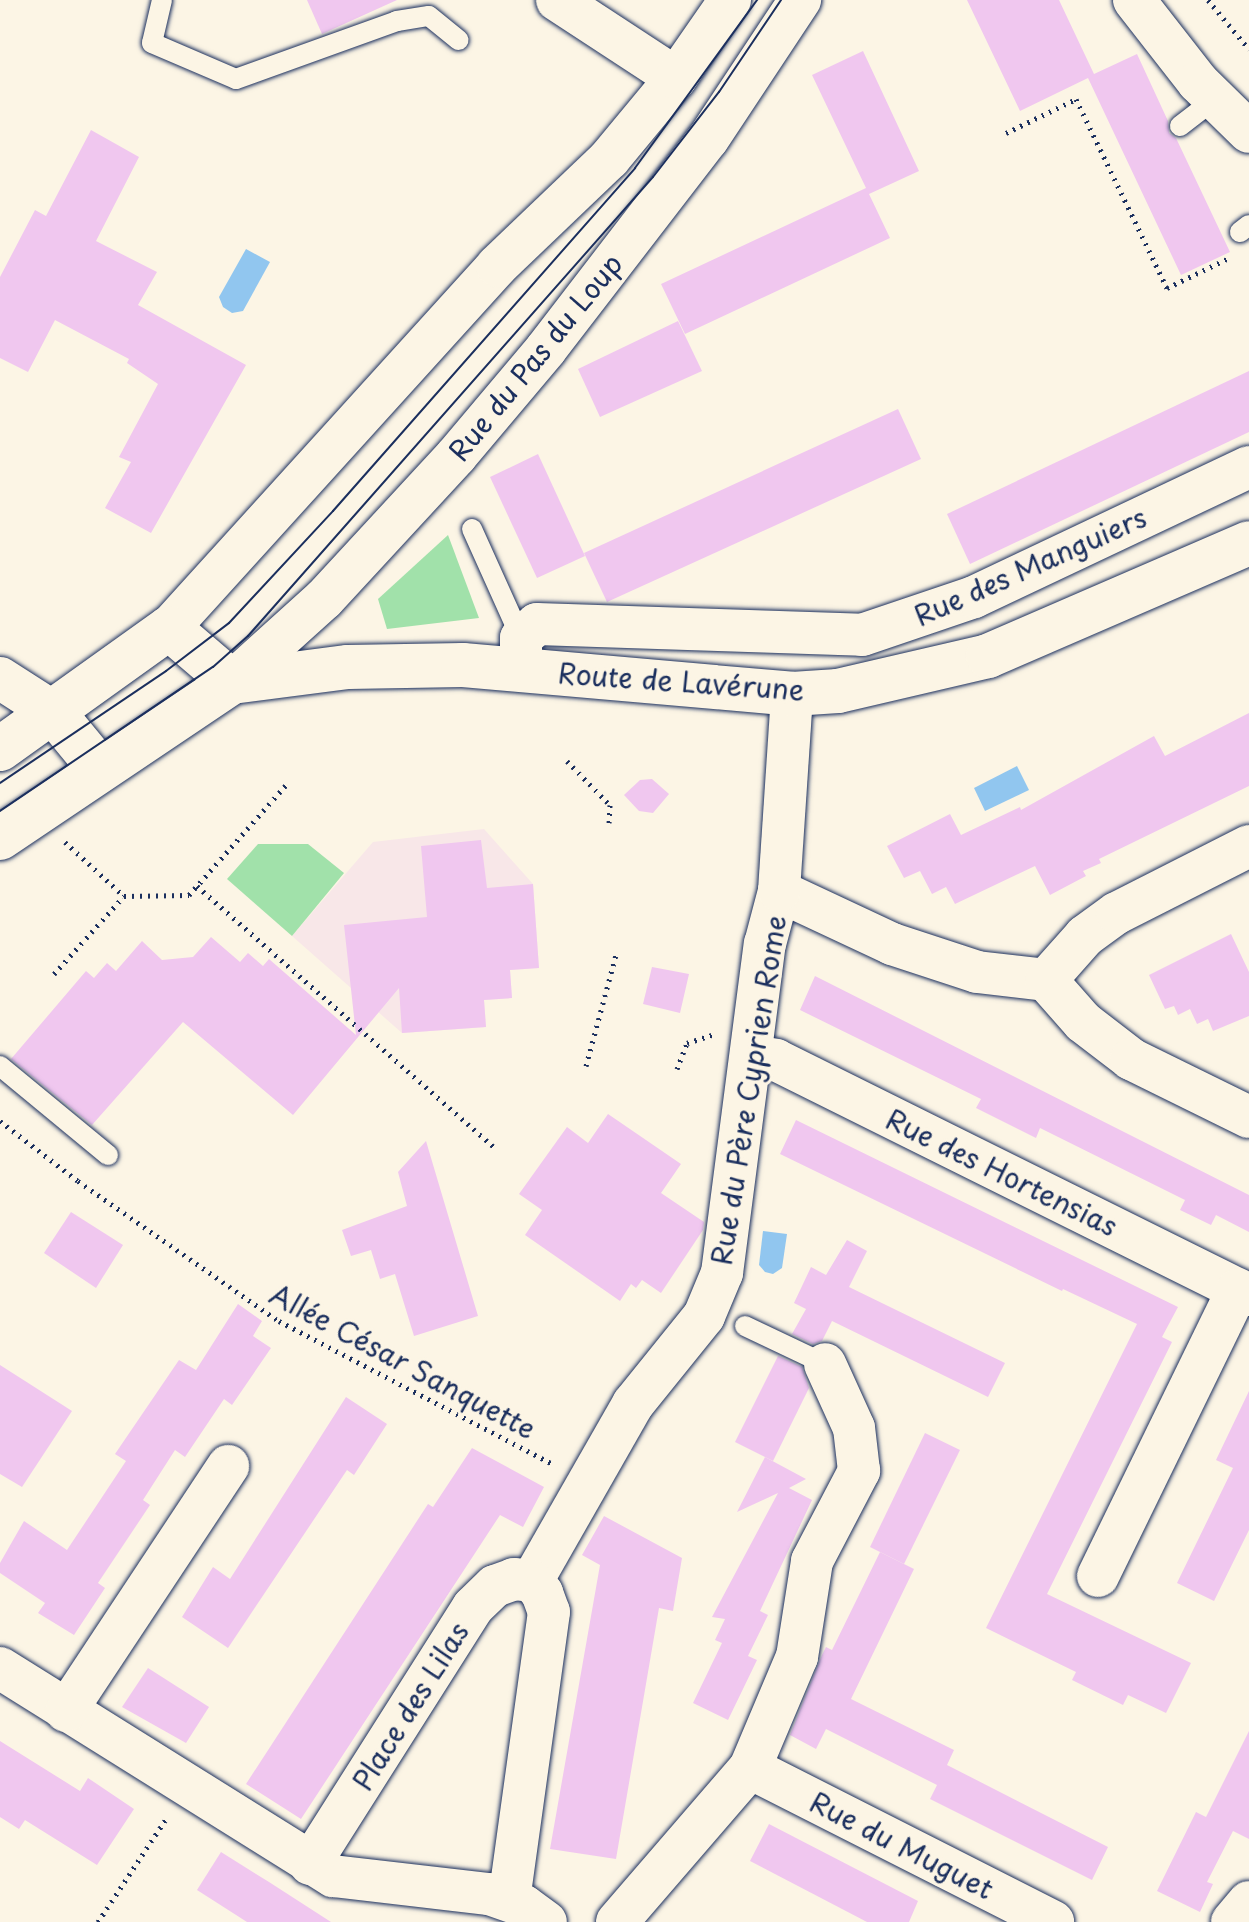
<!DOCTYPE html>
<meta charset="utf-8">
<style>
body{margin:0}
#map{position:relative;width:1249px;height:1922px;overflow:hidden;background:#fcf5e5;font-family:"Playpen Sans",sans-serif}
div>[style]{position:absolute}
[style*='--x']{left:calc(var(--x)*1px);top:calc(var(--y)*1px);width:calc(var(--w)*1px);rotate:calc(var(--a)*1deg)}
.built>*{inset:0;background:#f8e7e8}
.green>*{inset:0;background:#a1e1aa}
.water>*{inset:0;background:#91c6ef}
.building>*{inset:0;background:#f0c7ef}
.path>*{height:5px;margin-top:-2.5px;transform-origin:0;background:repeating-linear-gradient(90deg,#1b2f5e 0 2px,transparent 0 8px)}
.roads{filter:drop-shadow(0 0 2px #1b2f5e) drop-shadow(0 0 2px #1b2f5e)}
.service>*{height:20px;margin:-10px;padding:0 10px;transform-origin:10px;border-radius:10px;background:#fcf5e5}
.minor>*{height:42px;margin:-21px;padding:0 21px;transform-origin:21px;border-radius:21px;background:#fcf5e5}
.tertiary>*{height:44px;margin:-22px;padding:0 22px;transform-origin:22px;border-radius:22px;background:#fcf5e5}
.tram>*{height:2px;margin:-1px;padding:0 1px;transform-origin:1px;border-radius:1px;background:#1b2f5e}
span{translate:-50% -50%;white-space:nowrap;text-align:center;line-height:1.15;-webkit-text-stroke:6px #fcf5e5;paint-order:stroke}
.street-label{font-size:28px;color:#1b2f5e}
</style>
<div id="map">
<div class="built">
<div style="clip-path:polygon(484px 829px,533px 884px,539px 968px,510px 970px,512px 998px,484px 1000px,486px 1027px,402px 1033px,292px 936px,373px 842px)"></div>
</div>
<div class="green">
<div style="clip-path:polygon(448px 535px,479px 618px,387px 629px,378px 599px)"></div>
<div style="clip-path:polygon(258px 844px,308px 844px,344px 873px,292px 936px,227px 879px)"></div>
</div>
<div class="water">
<div style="clip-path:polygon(246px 249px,270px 262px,243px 311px,232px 313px,223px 307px,219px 297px)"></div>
<div style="clip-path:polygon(1017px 766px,1029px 790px,985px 811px,974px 788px)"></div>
<div style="clip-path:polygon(763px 1231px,787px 1234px,782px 1268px,773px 1274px,765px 1272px,759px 1265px)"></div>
</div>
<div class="building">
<div style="clip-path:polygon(307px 0,397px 0,322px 34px)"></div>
<div style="clip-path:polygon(967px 0,1059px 0,1094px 74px,1137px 54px,1168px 121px,1169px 133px,1176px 138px,1230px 252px,1181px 275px,1088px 78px,1020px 111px)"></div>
<div style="clip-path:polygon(863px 51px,919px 171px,869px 194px,890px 238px,685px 334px,661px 284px,866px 188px,812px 75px)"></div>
<div style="clip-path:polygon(91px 130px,139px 157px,96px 241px,157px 272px,138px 305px,246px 365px,151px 533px,105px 508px,131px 462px,119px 457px,158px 384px,127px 363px,129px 359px,55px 320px,28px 372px,0 358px,0 277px,35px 210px,46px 216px)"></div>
<div style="clip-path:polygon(678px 321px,702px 371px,600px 417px,578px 369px)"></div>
<div style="clip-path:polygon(1249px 371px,1249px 432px,970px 564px,947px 514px)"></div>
<div style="clip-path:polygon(898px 409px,921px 459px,607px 602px,584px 553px)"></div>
<div style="clip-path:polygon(538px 454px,585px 556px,537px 578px,490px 477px)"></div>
<div style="clip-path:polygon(1249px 713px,1249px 786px,1099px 859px,1101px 863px,1083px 871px,1086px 876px,1050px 895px,1035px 866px,955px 904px,946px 887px,932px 894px,920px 871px,904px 878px,887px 846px,950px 814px,961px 835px,1020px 807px,1021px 810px,1154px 736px,1165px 756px)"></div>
<div style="clip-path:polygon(652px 779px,669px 794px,653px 813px,639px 811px,624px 795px,640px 780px)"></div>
<div style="clip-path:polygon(481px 840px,487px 888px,533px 884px,539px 968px,510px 970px,512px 998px,484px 1000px,486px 1027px,402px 1033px,399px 988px,293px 1115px,183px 1022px,92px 1125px,11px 1059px,86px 971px,94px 978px,107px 963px,116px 971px,142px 941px,162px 960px,193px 957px,211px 937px,240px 962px,248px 953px,263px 966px,269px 959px,356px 1035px,344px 925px,427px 917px,421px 846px)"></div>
<div style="clip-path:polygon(1231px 934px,1249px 972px,1249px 1016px,1213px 1031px,1208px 1019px,1197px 1024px,1190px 1009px,1178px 1015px,1174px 1006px,1165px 1009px,1149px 975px)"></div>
<div style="clip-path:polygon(652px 967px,689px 974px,680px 1013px,643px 1004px)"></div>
<div style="clip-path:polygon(815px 976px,1249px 1195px,1249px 1232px,1216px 1215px,1211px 1225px,1180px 1210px,1185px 1200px,1040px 1128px,1036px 1138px,976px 1108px,981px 1099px,800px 1010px)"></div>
<div style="clip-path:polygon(608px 1114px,681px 1164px,661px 1193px,704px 1222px,703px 1230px,661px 1293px,642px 1280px,636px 1288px,631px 1284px,620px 1301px,525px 1235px,542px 1210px,519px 1194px,567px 1127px,588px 1143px)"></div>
<div style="clip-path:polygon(796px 1120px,1178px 1307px,1162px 1337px,1172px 1342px,1047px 1594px,1191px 1663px,1166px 1713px,1128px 1695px,1123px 1705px,1072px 1680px,1076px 1672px,986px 1628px,1137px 1324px,1063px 1289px,1062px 1291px,780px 1154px)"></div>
<div style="clip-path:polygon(426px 1141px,478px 1316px,414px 1336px,395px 1274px,380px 1279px,371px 1250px,351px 1256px,342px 1230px,407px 1206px,398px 1172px)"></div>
<div style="clip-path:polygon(71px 1212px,123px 1245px,96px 1288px,44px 1253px)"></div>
<div style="clip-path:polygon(847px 1240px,867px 1251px,849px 1287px,1005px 1363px,988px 1397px,832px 1321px,822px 1341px,813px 1344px,792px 1334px,806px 1309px,794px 1303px,811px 1267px,826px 1275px)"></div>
<div style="clip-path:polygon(238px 1304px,262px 1321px,253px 1336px,271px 1348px,232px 1405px,224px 1399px,185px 1457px,175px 1450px,143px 1500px,150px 1505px,98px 1583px,105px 1588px,74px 1635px,38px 1613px,45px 1603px,0 1573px,0 1563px,24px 1521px,67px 1550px,126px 1461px,115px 1454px,179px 1360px,196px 1370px)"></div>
<div style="clip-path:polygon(778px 1356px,802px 1367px,809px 1388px,773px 1461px,735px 1442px)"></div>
<div style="clip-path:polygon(0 1365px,72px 1411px,22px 1487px,0 1474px)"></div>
<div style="clip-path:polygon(1249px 1391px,1249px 1530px,1214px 1601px,1177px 1583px,1233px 1468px,1216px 1460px)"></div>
<div style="clip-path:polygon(346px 1397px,387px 1424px,354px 1475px,347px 1470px,228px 1648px,182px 1617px,213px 1567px,230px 1579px)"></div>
<div style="clip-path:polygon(925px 1433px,960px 1450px,904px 1564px,870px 1547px)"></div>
<div style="clip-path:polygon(472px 1448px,544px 1487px,523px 1527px,500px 1515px,301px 1819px,246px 1784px,428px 1504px,433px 1507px)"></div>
<div style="clip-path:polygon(765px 1457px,806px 1479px,789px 1488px,812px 1500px,760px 1611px,768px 1615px,748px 1656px,757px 1660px,728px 1720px,693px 1703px,722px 1643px,715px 1640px,725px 1619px,712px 1617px,778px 1493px,737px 1512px)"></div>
<div style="clip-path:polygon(604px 1516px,682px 1558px,673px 1611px,659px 1608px,616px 1859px,550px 1849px,600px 1565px,582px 1555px)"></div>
<div style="clip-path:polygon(880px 1552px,914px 1569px,851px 1699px,954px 1750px,947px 1765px,1108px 1847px,1092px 1880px,930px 1799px,937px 1785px,826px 1729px,816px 1749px,790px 1735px,822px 1655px,826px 1647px,832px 1650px)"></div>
<div style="clip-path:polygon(148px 1668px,209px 1707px,186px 1743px,122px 1707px)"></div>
<div style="clip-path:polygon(1249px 1731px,1249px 1839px,1233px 1831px,1207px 1882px,1213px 1884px,1200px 1912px,1157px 1891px,1196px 1812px,1206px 1817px)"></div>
<div style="clip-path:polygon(0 1741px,80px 1791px,88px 1778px,134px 1809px,97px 1865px,25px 1820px,19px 1829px,0 1817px)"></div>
<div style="clip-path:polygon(769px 1824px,918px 1901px,909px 1922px,867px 1922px,750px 1861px)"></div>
<div style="clip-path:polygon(221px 1852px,269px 1882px,331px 1922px,247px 1922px,197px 1890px)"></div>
</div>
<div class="path">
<div style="--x:1208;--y:0;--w:64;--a:50.1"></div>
<div style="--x:1006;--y:133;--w:78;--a:-25.9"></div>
<div style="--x:1076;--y:99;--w:210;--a:64.3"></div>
<div style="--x:1167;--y:288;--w:71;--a:-25.8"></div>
<div style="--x:567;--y:761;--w:62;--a:45.7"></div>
<div style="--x:610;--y:805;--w:18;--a:93"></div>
<div style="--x:65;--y:842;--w:80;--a:42.5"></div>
<div style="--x:124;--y:896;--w:65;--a:-0.9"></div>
<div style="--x:189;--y:895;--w:147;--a:-48.6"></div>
<div style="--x:197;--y:886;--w:397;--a:41.3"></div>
<div style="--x:54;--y:974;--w:105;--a:-48.1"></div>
<div style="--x:586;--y:1066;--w:115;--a:-74.9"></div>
<div style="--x:677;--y:1069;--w:28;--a:-69"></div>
<div style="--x:687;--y:1043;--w:28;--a:-18"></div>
<div style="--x:0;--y:1121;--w:98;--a:37.6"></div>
<div style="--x:78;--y:1181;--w:245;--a:34.9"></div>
<div style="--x:279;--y:1321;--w:311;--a:27.6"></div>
<div style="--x:98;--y:1922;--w:123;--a:-56.6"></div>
</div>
<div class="roads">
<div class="service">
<div style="--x:162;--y:0;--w:44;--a:103.1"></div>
<div style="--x:152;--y:43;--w:91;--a:23.2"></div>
<div style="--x:236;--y:79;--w:171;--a:-19.8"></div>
<div style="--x:397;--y:21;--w:32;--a:-9"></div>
<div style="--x:429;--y:16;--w:38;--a:39"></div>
<div style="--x:1180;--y:126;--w:44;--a:-37.6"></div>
<div style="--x:1240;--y:232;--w:11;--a:-38"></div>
<div style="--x:472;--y:529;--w:120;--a:65.8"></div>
<div style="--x:0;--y:1066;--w:140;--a:39.5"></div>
<div style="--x:745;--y:1326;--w:89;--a:25.4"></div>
</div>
<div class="minor">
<div style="--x:557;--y:0;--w:142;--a:33.2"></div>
<div style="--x:1134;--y:0;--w:104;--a:52"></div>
<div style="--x:1198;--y:82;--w:71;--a:44.4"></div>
<div style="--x:169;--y:628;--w:488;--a:-47.8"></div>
<div style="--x:497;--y:266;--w:155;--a:-43.7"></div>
<div style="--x:609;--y:159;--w:105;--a:-50.4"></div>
<div style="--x:676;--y:78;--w:95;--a:-55.3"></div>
<div style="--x:521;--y:668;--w:30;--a:-90"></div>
<div style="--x:521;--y:638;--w:21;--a:-41"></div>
<div style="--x:537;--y:624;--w:325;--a:1.9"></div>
<div style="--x:862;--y:635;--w:118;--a:-18.7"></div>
<div style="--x:974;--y:597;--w:304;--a:-25.3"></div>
<div style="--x:0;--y:678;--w:63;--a:32.7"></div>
<div style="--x:232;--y:682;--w:124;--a:-42.1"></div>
<div style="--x:324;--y:599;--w:195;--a:-47.3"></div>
<div style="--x:456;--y:456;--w:140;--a:-49.9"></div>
<div style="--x:546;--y:349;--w:265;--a:-52.4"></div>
<div style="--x:708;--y:139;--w:167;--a:-56.5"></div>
<div style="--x:779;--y:891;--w:125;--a:25.1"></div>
<div style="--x:892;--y:944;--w:89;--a:18.2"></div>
<div style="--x:977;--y:972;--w:69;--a:6.6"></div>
<div style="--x:1046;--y:980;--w:56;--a:48.6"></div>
<div style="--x:1083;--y:1022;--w:61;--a:37.6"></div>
<div style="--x:1131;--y:1059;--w:131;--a:26.2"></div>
<div style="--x:1046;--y:980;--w:59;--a:-48.4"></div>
<div style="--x:1085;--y:936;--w:39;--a:-36"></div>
<div style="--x:1117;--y:913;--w:148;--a:-26.9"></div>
<div style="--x:752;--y:1056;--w:24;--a:9"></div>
<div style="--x:776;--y:1060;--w:528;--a:26.42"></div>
<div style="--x:1098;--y:1576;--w:319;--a:-64"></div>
<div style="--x:532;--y:1581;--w:204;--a:-60.3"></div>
<div style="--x:633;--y:1404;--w:113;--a:-51.1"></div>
<div style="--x:704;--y:1316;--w:47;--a:-67.3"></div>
<div style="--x:722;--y:1273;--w:332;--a:-82.6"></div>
<div style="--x:765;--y:944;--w:55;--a:-75.2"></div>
<div style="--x:779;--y:891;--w:197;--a:-86.2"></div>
<div style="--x:0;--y:1668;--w:393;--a:32"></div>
<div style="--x:333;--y:1876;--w:157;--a:6.6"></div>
<div style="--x:489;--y:1894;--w:37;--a:19"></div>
<div style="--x:524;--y:1906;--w:27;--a:36"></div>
<div style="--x:66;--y:1711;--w:294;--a:-56.5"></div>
<div style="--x:750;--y:1768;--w:340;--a:26.9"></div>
<div style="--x:310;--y:1864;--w:304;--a:-57.6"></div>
<div style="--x:473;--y:1607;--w:30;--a:-44"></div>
<div style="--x:495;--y:1586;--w:20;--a:-20"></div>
<div style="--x:514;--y:1579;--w:18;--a:6"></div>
<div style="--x:532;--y:1581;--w:16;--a:50"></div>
<div style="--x:542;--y:1593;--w:20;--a:70"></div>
<div style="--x:549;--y:1612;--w:290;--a:97.9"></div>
<div style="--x:617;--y:1922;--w:203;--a:-49.2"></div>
<div style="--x:750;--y:1768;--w:121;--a:-67.1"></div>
<div style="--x:797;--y:1657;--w:97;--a:-81.1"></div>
<div style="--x:812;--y:1561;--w:102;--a:-62.4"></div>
<div style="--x:859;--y:1471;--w:43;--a:-96.6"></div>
<div style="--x:854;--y:1428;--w:70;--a:-114.4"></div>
<div style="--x:1232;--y:1922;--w:26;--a:-50"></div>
</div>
<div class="tertiary">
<div style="--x:53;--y:712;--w:74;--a:50.5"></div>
<div style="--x:0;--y:749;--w:208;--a:-35.6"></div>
<div style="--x:169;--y:628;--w:83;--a:40.6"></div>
<div style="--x:0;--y:838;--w:280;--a:-33.9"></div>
<div style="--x:232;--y:682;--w:117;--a:-7.4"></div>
<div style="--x:348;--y:667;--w:115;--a:-1"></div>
<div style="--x:463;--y:665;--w:330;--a:5"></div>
<div style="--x:792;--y:694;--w:46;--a:-3.7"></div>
<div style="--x:838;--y:691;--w:154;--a:-13.1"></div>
<div style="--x:988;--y:656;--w:284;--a:-23.4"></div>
</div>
</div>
<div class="tram">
<div style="--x:0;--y:783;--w:200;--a:-34"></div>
<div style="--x:166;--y:671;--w:79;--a:-37.3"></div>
<div style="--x:229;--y:623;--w:153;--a:-47.1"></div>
<div style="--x:333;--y:511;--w:457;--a:-48.6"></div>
<div style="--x:635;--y:168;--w:208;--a:-54"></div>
<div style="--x:0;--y:811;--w:257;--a:-34.1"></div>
<div style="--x:213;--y:667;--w:47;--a:-41.5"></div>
<div style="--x:248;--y:636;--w:612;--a:-48.58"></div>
<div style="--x:653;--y:177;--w:108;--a:-52.2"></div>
<div style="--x:719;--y:92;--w:111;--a:-56"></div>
</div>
<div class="street-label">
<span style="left:535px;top:357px;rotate:-51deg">Rue du Pas du Loup</span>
<span style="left:1030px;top:566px;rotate:-24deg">Rue des Manguiers</span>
<span style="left:681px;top:681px;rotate:4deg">Route de Lavérune</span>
<span style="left:748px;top:1090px;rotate:-81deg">Rue du Père Cyprien Rome</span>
<span style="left:1002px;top:1172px;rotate:26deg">Rue des Hortensias</span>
<span style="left:403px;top:1361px;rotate:28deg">Allée César Sanquette</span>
<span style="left:410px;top:1706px;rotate:-58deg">Place des Lilas</span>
<span style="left:902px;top:1845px;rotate:27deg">Rue du Muguet</span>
</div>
</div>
